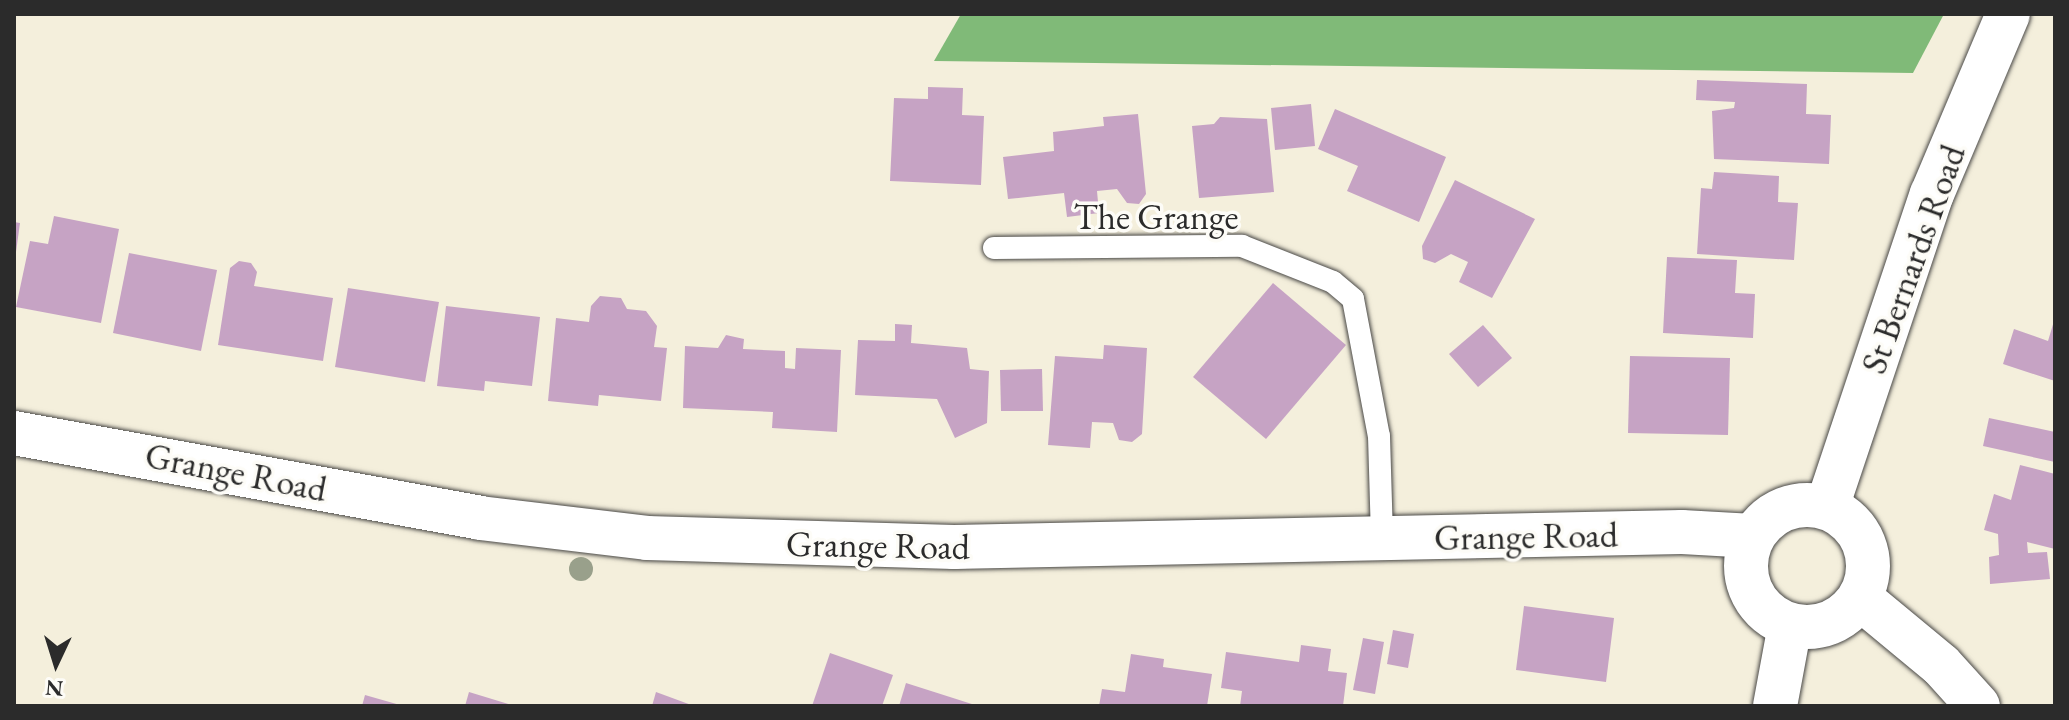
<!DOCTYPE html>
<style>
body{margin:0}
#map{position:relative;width:2069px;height:720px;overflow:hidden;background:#f4efdc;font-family:"EB Garamond",serif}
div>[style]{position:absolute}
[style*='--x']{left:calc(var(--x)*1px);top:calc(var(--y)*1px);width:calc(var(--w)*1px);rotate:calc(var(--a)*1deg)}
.forest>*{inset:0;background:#80ba78}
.building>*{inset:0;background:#c6a3c4}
.roads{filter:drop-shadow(0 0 2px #494846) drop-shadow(0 0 2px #494846)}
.lane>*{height:22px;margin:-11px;padding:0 11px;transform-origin:11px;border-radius:11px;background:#fff}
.secondary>*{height:44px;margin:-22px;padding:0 22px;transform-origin:22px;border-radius:22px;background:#fff}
.secondary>.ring{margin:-22px;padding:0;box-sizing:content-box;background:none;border:44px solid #fff;border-radius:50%}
.trees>*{width:24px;height:24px;margin:-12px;border-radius:50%;background:#99a08b}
span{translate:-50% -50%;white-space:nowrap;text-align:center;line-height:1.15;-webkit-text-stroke:7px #fdfcf7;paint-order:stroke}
.street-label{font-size:36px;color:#2b2b2b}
.frame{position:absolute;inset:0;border:16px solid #2b2b2b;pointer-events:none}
.north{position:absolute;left:16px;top:624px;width:80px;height:80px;-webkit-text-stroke:6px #fdfcf7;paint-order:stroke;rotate:184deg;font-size:22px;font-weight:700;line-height:32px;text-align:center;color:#2b2b2b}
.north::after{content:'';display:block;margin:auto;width:28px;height:36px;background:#2b2b2b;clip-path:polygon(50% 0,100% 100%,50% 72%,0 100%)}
</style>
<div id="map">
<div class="forest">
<div style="clip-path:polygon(961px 14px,1944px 14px,1913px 73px,934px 61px)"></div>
</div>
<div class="building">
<div style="clip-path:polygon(1697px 80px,1807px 84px,1806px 114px,1831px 115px,1829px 164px,1714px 159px,1712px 111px,1734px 108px,1735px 102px,1696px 100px)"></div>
<div style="clip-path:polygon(928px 87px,963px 88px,962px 115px,984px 116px,981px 185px,890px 181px,894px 98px,928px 99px)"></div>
<div style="clip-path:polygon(1311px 104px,1315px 146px,1275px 150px,1271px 108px)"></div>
<div style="clip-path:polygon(1335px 109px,1446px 157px,1419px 222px,1347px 191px,1358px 166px,1318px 149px)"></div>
<div style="clip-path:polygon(1138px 114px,1146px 194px,1139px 204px,1127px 203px,1117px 189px,1097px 191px,1099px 213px,1067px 217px,1064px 193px,1008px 199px,1003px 157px,1054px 151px,1053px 132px,1104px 126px,1103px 117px)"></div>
<div style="clip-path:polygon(1220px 117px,1267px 119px,1274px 192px,1199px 198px,1192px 126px,1214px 124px)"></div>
<div style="clip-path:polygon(1714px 172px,1779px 176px,1778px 202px,1798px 203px,1794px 260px,1697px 254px,1701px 188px,1712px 189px)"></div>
<div style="clip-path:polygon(1455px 180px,1535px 219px,1492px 298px,1459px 282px,1468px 262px,1451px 254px,1435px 263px,1423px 259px,1422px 246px)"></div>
<div style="clip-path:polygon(54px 216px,119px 229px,101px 323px,16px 307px,30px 241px,48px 244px)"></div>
<div style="clip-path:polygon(14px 222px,20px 223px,16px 252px,14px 252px)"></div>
<div style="clip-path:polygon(129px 253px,217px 270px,201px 351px,113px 333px)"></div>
<div style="clip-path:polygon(1667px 257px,1737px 260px,1735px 293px,1755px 294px,1753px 338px,1663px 333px)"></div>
<div style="clip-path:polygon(239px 261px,251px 263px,257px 272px,254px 286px,333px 298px,323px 361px,218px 345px,230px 268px)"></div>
<div style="clip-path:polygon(1273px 283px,1346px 345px,1266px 439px,1193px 377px)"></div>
<div style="clip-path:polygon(348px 288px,439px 302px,425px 382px,335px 367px)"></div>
<div style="clip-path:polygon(600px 296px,621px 298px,627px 309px,646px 311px,657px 326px,654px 347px,667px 348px,661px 401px,599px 395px,598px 406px,548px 401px,556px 318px,589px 322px,591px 306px)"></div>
<div style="clip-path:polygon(446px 306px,540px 317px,532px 386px,485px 381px,484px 391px,437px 386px)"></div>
<div style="clip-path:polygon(2054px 321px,2055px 381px,2003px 364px,2014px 329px,2048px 341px)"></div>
<div style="clip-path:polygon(895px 324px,912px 325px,911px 343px,967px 348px,970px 369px,989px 371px,987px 423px,955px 438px,937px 399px,855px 395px,858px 340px,895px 341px)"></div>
<div style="clip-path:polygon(1483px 325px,1512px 358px,1478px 387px,1449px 354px)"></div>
<div style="clip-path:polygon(726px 335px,744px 339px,743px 349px,785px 351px,785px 368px,795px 369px,796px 348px,841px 350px,837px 432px,772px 428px,773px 412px,683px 408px,685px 346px,718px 348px)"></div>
<div style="clip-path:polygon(1104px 345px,1147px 348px,1142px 434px,1132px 442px,1119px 440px,1113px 423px,1092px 422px,1090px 448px,1048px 445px,1055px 356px,1103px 359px)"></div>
<div style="clip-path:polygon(1630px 356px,1730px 358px,1728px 435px,1628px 433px)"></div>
<div style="clip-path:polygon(1042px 369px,1043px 411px,1001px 411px,1000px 370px)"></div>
<div style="clip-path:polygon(1989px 418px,2055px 432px,2055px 462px,1983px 446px)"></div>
<div style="clip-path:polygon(2020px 465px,2055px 474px,2055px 549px,2027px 542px,2028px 553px,2047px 552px,2050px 579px,1990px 584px,1989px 557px,1999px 555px,1998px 534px,1984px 530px,1994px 494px,2011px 500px)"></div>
<div style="clip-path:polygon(1524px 606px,1614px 618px,1606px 682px,1516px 670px)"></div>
<div style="clip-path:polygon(1393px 630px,1414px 634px,1408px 668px,1387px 664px)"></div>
<div style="clip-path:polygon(1363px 638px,1384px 642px,1375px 694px,1353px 690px)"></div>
<div style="clip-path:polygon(1301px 645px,1331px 649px,1328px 671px,1347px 673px,1343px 706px,1240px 706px,1242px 691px,1221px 688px,1226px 652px,1299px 662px)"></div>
<div style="clip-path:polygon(830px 653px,893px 675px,882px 706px,812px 706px)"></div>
<div style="clip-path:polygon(1131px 654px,1164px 659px,1163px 667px,1212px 674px,1207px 706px,1099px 706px,1102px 689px,1125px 692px)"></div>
<div style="clip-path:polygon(906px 683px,975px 705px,975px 706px,899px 706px)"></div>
<div style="clip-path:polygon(469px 692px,512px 705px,512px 706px,465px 706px)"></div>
<div style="clip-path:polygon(656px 692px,694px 706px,652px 706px)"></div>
<div style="clip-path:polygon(365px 695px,400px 705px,399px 706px,362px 706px)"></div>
</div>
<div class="roads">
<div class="lane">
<div style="--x:994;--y:248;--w:248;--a:-0.5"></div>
<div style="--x:1242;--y:246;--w:98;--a:21.6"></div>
<div style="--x:1333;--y:282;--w:26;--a:40"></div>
<div style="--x:1353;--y:299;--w:139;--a:79.3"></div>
<div style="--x:1379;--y:436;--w:103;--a:88.3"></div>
</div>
<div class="secondary">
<div style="--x:14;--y:433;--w:474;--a:10.3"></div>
<div style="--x:480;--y:518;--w:168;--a:6.8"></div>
<div style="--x:647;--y:538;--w:307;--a:1.7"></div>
<div style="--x:954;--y:547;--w:728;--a:-1.18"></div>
<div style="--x:1682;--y:532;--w:71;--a:3.2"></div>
<div class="ring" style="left:1746px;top:505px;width:78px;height:78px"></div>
<div style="--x:1827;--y:507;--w:330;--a:-71.5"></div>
<div style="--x:1932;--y:194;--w:195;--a:-67.1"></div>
<div style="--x:1860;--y:598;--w:105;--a:39.6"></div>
<div style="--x:1941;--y:665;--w:55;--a:47.9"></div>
<div style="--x:1775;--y:706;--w:82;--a:-79.5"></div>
</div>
</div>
<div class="trees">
<div style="left:581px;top:569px"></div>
</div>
<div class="street-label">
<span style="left:1156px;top:217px">The Grange</span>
<span style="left:1913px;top:259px;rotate:-70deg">St Bernards Road</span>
<span style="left:236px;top:472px;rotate:11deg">Grange Road</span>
<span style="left:1526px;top:536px;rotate:-1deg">Grange Road</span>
<span style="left:878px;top:545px;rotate:1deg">Grange Road</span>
</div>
<div class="frame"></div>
<div class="north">N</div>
</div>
